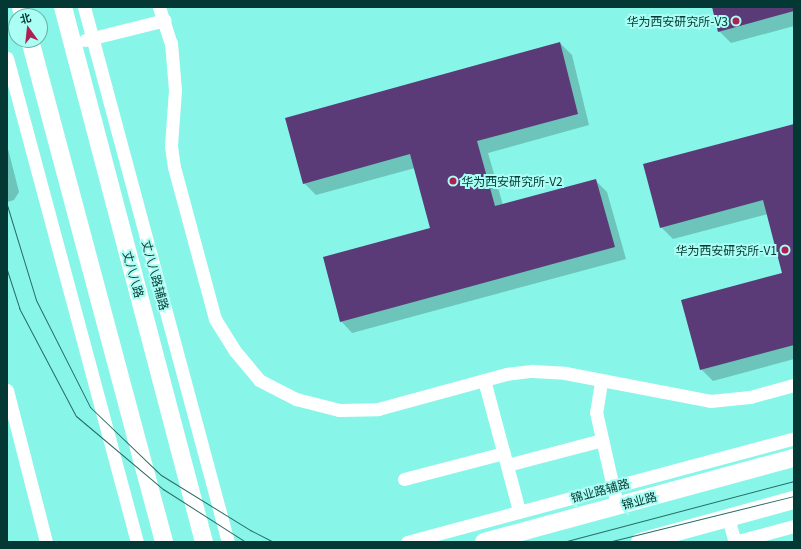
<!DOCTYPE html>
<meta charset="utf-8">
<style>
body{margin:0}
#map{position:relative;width:801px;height:549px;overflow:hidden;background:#88f5e9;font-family:Georgia,"Noto Sans SC",serif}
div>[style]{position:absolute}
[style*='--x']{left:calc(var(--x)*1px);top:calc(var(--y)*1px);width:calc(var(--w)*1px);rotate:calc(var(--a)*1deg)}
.shadow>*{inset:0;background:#0003}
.building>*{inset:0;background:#5b3b77}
.minor>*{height:13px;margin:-6.5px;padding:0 6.5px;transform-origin:6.5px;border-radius:6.5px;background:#fff}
.secondary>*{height:18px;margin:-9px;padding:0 9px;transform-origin:9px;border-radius:9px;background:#fff}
.tram>*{height:1px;margin:-0.5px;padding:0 0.5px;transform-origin:0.5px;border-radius:0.5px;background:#286c65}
.dots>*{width:11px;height:11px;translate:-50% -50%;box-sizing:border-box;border:2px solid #abfef4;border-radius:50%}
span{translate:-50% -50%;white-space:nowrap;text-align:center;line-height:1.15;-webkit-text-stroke:4px #abfef4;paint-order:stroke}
.poi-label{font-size:12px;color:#043834}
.right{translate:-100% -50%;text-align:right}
.left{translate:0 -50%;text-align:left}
.street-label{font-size:12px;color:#043834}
.frame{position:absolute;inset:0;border:8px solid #043834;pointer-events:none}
.north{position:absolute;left:8px;top:8px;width:40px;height:40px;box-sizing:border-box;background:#abfef4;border:1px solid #68afa7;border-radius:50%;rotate:345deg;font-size:11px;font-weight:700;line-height:16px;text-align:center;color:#043834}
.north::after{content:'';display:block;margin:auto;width:14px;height:18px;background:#af1f51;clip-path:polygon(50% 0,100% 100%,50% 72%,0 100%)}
</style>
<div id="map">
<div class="shadow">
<div style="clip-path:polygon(713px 7px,794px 7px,794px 26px,731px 43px,719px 31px)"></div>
<div style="clip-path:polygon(560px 43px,572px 55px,589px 125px,488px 153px,503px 205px,595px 180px,607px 192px,626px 259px,352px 333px,341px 321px,431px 228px,415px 168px,316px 195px,304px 183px)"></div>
<div style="clip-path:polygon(794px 125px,794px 359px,713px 381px,701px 369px,783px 273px,768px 214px,673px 239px,661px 227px)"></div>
<div style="clip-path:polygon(7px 145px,19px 192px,14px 200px,7px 202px)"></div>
</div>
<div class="building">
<div style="clip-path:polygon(712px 7px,794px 7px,794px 11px,718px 32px)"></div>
<div style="clip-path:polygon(560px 42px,578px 114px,477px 141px,495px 206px,596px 179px,615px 247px,340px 322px,323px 257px,430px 228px,410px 154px,303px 184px,285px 118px)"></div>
<div style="clip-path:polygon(794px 124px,794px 345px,700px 370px,681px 300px,782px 273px,763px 200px,660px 228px,643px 164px)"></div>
</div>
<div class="minor">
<div style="--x:84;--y:7;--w:554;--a:74.94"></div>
<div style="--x:159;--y:7;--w:38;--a:72"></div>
<div style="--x:171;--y:43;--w:47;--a:85.1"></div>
<div style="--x:175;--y:90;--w:56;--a:94.1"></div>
<div style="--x:171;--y:146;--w:21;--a:82"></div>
<div style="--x:174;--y:167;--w:157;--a:74.9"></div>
<div style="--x:215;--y:319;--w:38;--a:58"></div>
<div style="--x:235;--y:351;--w:38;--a:50"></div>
<div style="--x:259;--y:380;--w:42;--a:27.2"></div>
<div style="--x:296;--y:399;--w:44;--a:14.3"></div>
<div style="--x:339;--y:410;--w:39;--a:-1"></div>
<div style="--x:378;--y:409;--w:133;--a:-15.3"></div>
<div style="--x:506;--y:374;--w:26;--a:-7"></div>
<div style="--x:532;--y:371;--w:33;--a:3"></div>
<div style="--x:565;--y:373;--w:148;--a:10.9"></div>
<div style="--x:710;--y:401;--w:40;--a:-5.7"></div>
<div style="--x:750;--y:397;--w:46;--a:-15.3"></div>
<div style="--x:85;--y:40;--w:82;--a:-14"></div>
<div style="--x:7;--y:58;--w:501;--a:74.97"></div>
<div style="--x:484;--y:380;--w:136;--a:75"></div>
<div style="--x:601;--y:382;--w:30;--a:99"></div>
<div style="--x:596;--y:412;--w:95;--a:77.3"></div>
<div style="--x:7;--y:390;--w:157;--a:75.6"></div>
<div style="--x:507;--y:465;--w:98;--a:-14.7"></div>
<div style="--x:404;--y:479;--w:103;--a:-14.6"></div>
<div style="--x:728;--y:518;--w:25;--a:74"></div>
<div style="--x:407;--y:542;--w:401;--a:-15"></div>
<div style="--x:734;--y:542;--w:62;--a:-14.9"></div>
</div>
<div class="secondary">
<div style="--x:21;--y:7;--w:9;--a:77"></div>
<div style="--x:63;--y:7;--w:553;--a:75.24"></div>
<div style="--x:30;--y:40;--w:520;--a:75.05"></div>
<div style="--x:484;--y:542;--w:321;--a:-15.2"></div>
<div style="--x:640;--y:542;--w:160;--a:-15.3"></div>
</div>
<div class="tram">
<div style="--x:7;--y:205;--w:99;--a:73"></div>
<div style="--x:36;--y:300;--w:120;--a:63.2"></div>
<div style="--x:90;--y:407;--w:98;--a:43.8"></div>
<div style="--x:161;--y:475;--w:105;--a:31.7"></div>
<div style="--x:250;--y:530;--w:27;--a:27"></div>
<div style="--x:7;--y:270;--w:40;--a:72"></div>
<div style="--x:19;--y:308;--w:122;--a:62.2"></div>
<div style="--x:76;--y:416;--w:114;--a:40"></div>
<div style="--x:163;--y:489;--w:98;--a:32.6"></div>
<div style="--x:563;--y:542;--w:239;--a:-14.8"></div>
<div style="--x:608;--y:542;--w:192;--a:-13.9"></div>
</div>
<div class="dots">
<div style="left:736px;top:21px;background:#af1f51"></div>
<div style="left:453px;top:181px;background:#af1f51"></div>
<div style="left:785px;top:250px;background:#af1f51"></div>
</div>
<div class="poi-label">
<span class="right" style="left:728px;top:21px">华为西安研究所-V3</span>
<span class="left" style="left:461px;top:181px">华为西安研究所-V2</span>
<span class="right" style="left:777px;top:250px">华为西安研究所-V1</span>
</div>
<div class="street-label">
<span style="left:134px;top:274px;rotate:75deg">丈八八路</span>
<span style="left:156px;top:275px;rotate:75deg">丈八八路辅路</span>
<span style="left:600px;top:490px;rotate:-15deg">锦业路辅路</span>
<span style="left:639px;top:500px;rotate:-15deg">锦业路</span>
</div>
<div class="frame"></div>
<div class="north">北</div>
</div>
